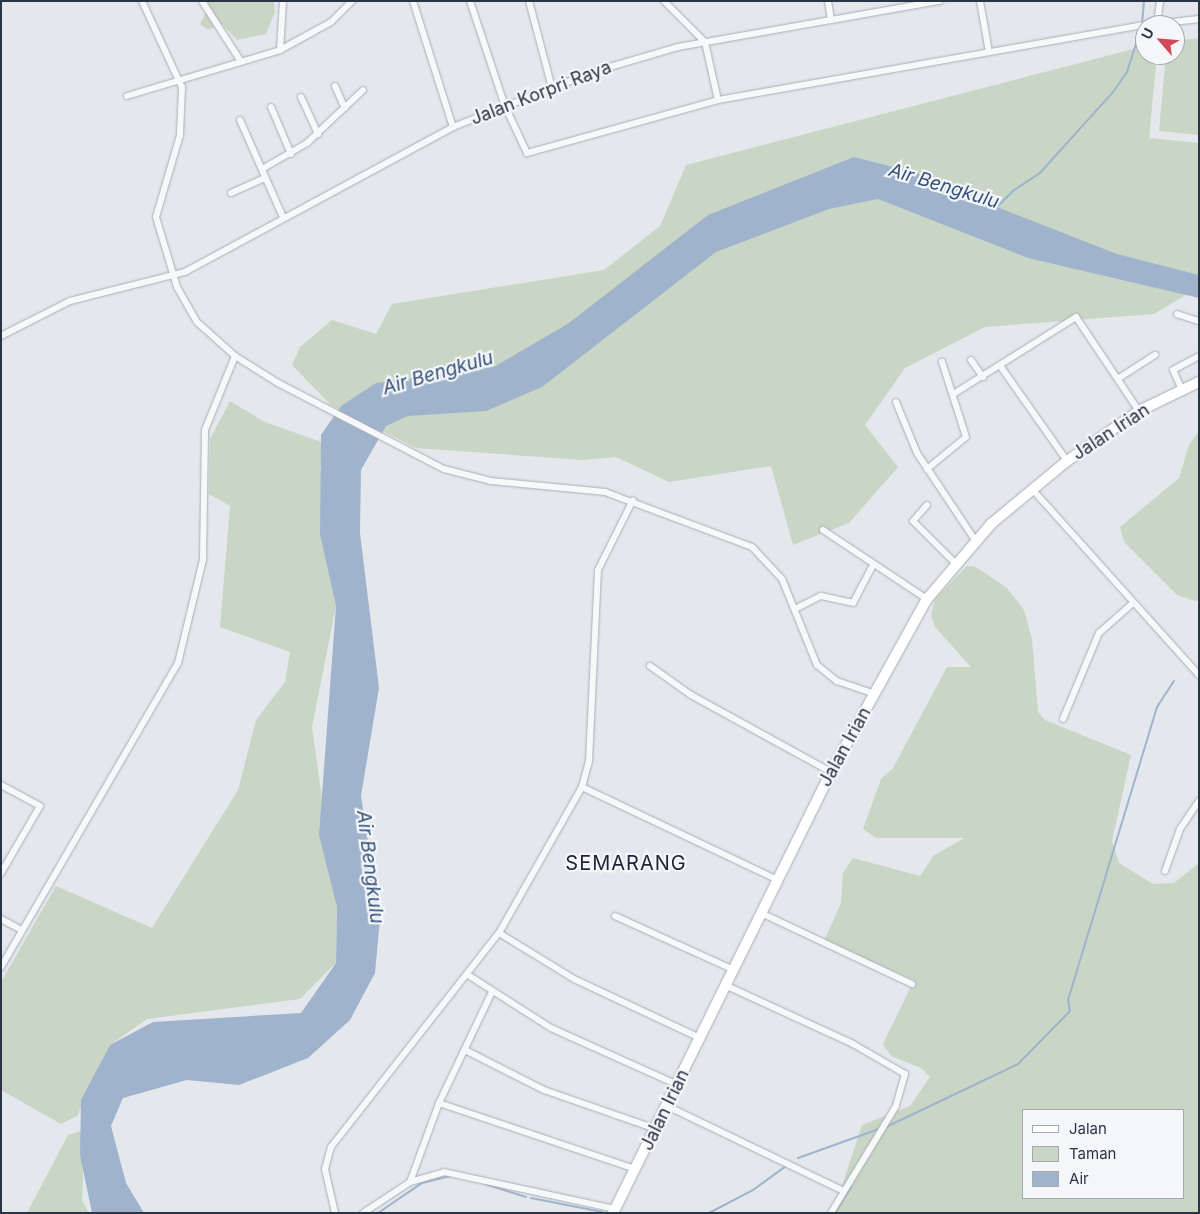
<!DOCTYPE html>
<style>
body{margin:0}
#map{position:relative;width:1200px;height:1214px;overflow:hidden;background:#e4e7ec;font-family:Inter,sans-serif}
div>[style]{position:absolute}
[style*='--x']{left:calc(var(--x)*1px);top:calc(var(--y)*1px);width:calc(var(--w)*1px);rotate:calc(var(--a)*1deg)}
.green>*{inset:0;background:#c9d6c5}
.water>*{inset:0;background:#9fb4cc}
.stream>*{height:2px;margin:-1px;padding:0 1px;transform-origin:1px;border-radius:1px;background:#9fb4cc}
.roads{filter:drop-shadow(0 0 1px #a9aeb7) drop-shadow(0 0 1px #a9aeb7)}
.minor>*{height:6px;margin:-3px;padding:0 3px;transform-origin:3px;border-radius:3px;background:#f7f8fa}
.primary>*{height:10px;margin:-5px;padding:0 5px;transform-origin:5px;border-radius:5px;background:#fff}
span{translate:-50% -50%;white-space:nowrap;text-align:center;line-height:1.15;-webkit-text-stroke:4.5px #f4f6f9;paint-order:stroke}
.street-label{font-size:18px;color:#2b3445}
.water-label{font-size:19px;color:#34527a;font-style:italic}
.quarter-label{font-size:20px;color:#1d2536;letter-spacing:1px}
.frame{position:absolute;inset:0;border:2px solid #2b3445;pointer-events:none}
.legend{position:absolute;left:1022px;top:1109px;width:162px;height:90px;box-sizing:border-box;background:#f4f6f9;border:1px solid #a4a8b1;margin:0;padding:6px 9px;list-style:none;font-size:15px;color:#2b3445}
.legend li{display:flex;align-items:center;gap:10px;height:25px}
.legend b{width:25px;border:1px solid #a4a8b1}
.north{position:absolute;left:1135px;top:15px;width:50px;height:50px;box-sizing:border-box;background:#f4f6f9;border:1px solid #a4a8b1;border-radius:50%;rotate:297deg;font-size:14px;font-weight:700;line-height:20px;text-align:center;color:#2b3445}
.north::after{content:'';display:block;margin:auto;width:18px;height:22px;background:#d1495b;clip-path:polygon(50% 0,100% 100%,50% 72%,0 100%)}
</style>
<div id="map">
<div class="green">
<div style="clip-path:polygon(198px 1px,274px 1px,275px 12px,266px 34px,237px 40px,222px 24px,208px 30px,200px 24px,208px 8px)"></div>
<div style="clip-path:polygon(1199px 38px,1199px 135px,1159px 131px,1166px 55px,1175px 55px,1175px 41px)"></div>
<div style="clip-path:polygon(1145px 46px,1145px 55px,1157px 55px,1149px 138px,1199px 143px,1199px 287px,1154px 314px,985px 327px,905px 368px,865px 425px,898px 467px,849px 523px,793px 545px,771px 466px,669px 482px,616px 457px,582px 460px,416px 448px,331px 405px,292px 365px,300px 347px,332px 320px,376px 334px,392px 304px,604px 270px,660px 226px,686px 165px)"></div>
<div style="clip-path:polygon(230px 401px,265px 422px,324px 443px,320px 469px,333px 497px,320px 535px,336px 606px,312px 727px,337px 907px,336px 963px,300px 999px,147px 1019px,110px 1045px,77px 1116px,61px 1124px,1px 1090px,1px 982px,56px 886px,152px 928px,238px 790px,256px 720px,285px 682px,290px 652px,220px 627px,230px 506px,209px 494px,210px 439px)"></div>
<div style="clip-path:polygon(1199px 431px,1199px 600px,1195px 601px,1177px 595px,1124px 542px,1120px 527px,1179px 478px,1189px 445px)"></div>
<div style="clip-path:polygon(evenodd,967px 566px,976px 567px,1007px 588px,1024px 610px,1032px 639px,1038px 712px,1045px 720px,1131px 755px,1112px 841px,1119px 863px,1153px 884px,1174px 883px,1199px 863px,1199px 1213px,833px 1213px,862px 1125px,910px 1106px,930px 1077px,921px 1068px,891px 1056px,883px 1044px,914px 980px,824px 941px,841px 903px,843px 873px,853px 858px,920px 876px,934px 855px,965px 838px,876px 838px,863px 829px,881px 779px,893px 768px,947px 667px,971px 667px,935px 627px,931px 615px,935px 599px,967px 566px,1024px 1110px,1184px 1110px,1184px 1198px,1024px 1198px,1024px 1110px)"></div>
<div style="clip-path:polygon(85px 1130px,82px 1200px,89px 1213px,27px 1213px,68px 1135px)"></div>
</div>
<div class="water">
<div style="clip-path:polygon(854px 157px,947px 181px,997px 207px,1117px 254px,1199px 275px,1199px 298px,1028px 258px,878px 199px,829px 209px,716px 252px,542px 387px,486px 411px,408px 416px,386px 426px,361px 470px,360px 533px,379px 688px,361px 796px,380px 919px,375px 973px,350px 1020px,308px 1058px,239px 1085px,187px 1080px,123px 1098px,111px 1126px,126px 1183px,144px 1213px,92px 1213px,80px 1155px,81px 1100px,110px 1045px,153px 1022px,301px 1013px,336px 963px,337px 907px,319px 835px,336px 606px,320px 535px,321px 435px,341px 406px,376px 383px,494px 367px,569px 323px,708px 215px)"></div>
</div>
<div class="stream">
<div style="--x:1142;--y:24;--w:23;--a:-85"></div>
<div style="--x:997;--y:207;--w:24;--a:-45"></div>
<div style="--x:1014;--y:190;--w:30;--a:-33"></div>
<div style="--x:1039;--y:174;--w:110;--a:-47.9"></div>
<div style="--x:1113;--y:92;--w:24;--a:-55"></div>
<div style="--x:1127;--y:72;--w:46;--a:-72.3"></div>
<div style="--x:886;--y:1127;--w:146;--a:-25.5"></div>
<div style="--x:1018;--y:1064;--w:74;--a:-45.5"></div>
<div style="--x:1070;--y:1011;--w:11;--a:-100"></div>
<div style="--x:1068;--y:1000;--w:306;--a:-73.1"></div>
<div style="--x:1157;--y:707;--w:31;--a:-57"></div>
<div style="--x:798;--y:1158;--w:86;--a:-19.7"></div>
<div style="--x:485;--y:1184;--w:43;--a:17.6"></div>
<div style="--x:531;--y:1198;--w:73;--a:11"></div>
<div style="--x:378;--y:1213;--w:53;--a:-34.3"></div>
<div style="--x:422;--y:1183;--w:30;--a:-14"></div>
<div style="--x:709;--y:1213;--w:50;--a:-27.6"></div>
<div style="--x:753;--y:1190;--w:41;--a:-36"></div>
<div style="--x:835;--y:1213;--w:31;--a:-58"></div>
</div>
<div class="roads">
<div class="minor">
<div style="--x:142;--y:1;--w:95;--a:65.1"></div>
<div style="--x:182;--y:87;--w:48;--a:92.4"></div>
<div style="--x:180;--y:135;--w:85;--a:106.3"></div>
<div style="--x:156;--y:217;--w:73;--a:73.3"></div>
<div style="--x:177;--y:287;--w:40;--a:60.3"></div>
<div style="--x:197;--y:322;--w:51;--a:41.8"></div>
<div style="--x:235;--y:356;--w:51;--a:32.1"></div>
<div style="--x:278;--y:383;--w:187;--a:27.4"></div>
<div style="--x:444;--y:469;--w:49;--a:14.3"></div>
<div style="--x:491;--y:481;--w:115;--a:5.5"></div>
<div style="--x:605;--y:492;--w:157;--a:20.5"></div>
<div style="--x:752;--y:547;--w:44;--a:46.8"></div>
<div style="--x:782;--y:579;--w:93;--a:67.9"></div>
<div style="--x:817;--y:665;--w:26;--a:39"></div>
<div style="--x:837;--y:681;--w:39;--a:19"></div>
<div style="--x:202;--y:1;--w:70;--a:57.2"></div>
<div style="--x:413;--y:1;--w:132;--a:72.4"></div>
<div style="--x:470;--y:1;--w:111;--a:71.6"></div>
<div style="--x:505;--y:106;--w:52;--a:64.9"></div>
<div style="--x:527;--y:153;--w:198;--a:-15.5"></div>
<div style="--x:718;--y:100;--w:434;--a:-10"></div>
<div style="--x:529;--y:1;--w:90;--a:75.2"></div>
<div style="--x:664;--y:1;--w:58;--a:45"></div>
<div style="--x:705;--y:42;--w:59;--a:77.4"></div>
<div style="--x:828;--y:1;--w:19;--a:81"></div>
<div style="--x:980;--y:1;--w:52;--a:80"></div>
<div style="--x:1157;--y:23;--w:22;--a:-82"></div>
<div style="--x:1148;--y:25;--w:51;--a:-6.7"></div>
<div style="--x:280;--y:50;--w:49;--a:-86.5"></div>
<div style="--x:335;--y:86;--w:24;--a:66"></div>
<div style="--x:127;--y:96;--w:160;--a:-16.7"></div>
<div style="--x:280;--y:50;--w:58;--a:-28.8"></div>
<div style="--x:331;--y:22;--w:30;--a:-45"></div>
<div style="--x:301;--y:97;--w:41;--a:65.3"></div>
<div style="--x:271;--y:107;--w:51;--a:66.9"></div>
<div style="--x:240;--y:120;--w:106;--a:66.1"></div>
<div style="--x:262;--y:169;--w:52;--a:-30"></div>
<div style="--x:307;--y:143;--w:77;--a:-43.4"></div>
<div style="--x:231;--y:193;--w:37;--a:-24"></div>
<div style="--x:1177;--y:314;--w:23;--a:18"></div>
<div style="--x:1;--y:336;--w:77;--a:-26.9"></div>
<div style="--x:70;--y:301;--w:119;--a:-14.2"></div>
<div style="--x:185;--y:272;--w:305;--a:-28.4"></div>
<div style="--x:453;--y:127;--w:154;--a:-21.4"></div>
<div style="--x:596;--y:71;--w:85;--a:-16.3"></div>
<div style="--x:678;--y:47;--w:266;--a:-10"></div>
<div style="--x:971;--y:360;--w:21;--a:55"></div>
<div style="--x:1001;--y:367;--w:115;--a:54.9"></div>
<div style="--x:1119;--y:378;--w:43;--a:-32.6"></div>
<div style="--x:1182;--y:390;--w:22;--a:-114"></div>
<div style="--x:1173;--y:370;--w:30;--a:-28"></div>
<div style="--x:955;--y:393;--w:143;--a:-32.1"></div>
<div style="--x:1076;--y:317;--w:113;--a:56.2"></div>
<div style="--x:896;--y:402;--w:55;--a:67.6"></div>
<div style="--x:917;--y:453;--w:105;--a:56.3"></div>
<div style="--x:927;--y:469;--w:50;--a:-39.4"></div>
<div style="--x:966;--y:437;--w:79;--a:-107.7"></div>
<div style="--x:1032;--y:489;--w:250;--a:48.1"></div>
<div style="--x:927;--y:505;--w:21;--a:131"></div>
<div style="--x:913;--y:521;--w:59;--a:45"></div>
<div style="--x:823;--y:530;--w:125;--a:33.6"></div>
<div style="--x:795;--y:609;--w:29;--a:-27"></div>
<div style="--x:821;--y:596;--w:33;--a:12"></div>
<div style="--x:853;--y:603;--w:43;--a:-62.2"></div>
<div style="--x:650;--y:666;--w:50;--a:35.3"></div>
<div style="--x:691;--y:695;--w:160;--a:28.8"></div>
<div style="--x:1063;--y:719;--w:93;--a:-67.3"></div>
<div style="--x:1099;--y:633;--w:45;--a:-41.4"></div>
<div style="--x:1;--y:785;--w:44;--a:28.3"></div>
<div style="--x:40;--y:806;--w:78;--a:120.2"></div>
<div style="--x:582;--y:787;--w:217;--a:25.4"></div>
<div style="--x:1165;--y:871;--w:45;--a:-70.3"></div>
<div style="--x:1180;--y:829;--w:34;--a:-56"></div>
<div style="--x:761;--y:913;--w:167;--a:25.2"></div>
<div style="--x:615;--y:916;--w:131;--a:24.4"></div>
<div style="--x:1;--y:919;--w:21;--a:28"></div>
<div style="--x:499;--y:933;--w:88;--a:31.5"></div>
<div style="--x:574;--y:979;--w:139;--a:25.1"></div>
<div style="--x:1;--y:967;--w:352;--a:-59.8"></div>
<div style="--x:178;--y:663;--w:106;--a:-76.4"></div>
<div style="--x:203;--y:560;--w:130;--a:-89.1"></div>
<div style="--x:205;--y:430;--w:80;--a:-67.9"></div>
<div style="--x:468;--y:975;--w:98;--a:32.6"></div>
<div style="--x:551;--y:1028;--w:139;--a:24.2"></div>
<div style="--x:727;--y:986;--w:139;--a:24.7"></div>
<div style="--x:853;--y:1044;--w:60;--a:30"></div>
<div style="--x:905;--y:1074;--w:33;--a:106"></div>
<div style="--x:896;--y:1106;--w:125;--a:121.3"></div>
<div style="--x:465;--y:1050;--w:89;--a:26.9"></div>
<div style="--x:544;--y:1090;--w:119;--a:19.2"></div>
<div style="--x:439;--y:1103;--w:207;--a:18.6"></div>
<div style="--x:667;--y:1106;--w:196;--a:25.7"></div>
<div style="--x:410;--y:1182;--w:84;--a:-69.8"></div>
<div style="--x:439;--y:1103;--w:123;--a:-64.5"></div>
<div style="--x:335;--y:1213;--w:45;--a:-102.8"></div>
<div style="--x:325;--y:1169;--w:23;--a:-75"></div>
<div style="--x:331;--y:1147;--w:272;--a:-51.9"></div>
<div style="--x:499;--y:933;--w:168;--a:-60.4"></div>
<div style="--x:582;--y:787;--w:27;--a:-75"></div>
<div style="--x:589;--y:761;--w:191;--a:-87.3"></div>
<div style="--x:598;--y:570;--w:78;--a:-63.4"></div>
<div style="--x:363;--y:1213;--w:56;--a:-33.4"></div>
<div style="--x:410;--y:1182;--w:35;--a:-16"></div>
<div style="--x:444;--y:1172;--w:175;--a:12.2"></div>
</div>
<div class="primary">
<div style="--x:613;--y:1213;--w:492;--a:-63.7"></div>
<div style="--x:831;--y:772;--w:198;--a:-61"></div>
<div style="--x:927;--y:599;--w:99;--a:-49.5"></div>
<div style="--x:991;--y:524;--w:99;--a:-39.7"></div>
<div style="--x:1067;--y:461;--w:88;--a:-34.8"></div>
<div style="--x:1139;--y:411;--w:67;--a:-25.8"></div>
</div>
</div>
<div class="street-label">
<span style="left:541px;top:93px;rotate:-21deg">Jalan Korpri Raya</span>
<span style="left:1111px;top:432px;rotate:-33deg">Jalan Irian</span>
<span style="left:845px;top:747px;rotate:-61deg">Jalan Irian</span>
<span style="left:665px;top:1110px;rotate:-64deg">Jalan Irian</span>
</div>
<div class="water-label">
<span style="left:944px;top:186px;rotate:17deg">Air Bengkulu</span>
<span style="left:438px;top:373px;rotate:-16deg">Air Bengkulu</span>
<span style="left:370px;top:867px;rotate:83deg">Air Bengkulu</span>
</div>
<div class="quarter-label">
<span style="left:626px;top:863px">SEMARANG</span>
</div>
<div class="frame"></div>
<ul class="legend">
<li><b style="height:6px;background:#fff"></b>Jalan</li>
<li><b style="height:14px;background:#c9d6c5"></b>Taman</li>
<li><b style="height:14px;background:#9fb4cc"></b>Air</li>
</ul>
<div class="north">U</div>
</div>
